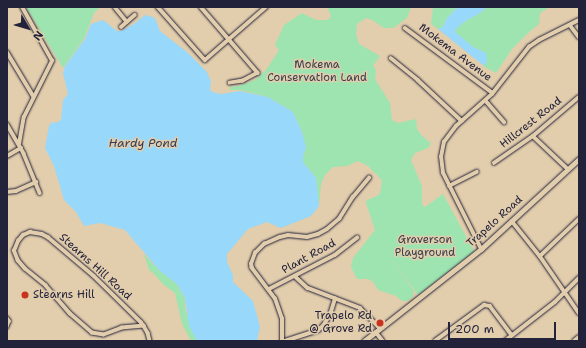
<!DOCTYPE html>
<style>
body{margin:0}
#map{position:relative;width:586px;height:348px;overflow:hidden;background:#e2cdac;font-family:"Shantell Sans",sans-serif}
div>[style]{position:absolute}
[style*='--x']{left:calc(var(--x)*1px);top:calc(var(--y)*1px);width:calc(var(--w)*1px);rotate:calc(var(--a)*1deg)}
.green>*{inset:0;background:#9ee4b0}
.water>*{inset:0;background:#98d8fa}
.roads{filter:drop-shadow(0 0 1px #22223b) drop-shadow(0 0 1px #22223b)}
.minor>*{height:3.5px;margin:-1.75px;padding:0 1.75px;transform-origin:1.75px;border-radius:1.75px;background:#e2cdac}
.secondary>*{height:5px;margin:-2.5px;padding:0 2.5px;transform-origin:2.5px;border-radius:2.5px;background:#e2cdac}
.dots>*{width:11px;height:11px;translate:-50% -50%;box-sizing:border-box;border:2px solid #e2cdac;border-radius:50%}
span{translate:-50% -50%;white-space:nowrap;text-align:center;line-height:1.15;-webkit-text-stroke:3px #e2cdac;paint-order:stroke}
.street-label{font-size:11px;color:#22223b}
.park-label{font-size:11px;color:#353f4d}
.poi-label{font-size:11px;color:#22223b}
.left{translate:0 -50%;text-align:left}
.right{translate:-100% -50%;text-align:right}
.water-label{font-size:12px;color:#343d58;font-style:italic}
.frame{position:absolute;inset:0;border:8px solid #22223b;pointer-events:none}
.north{position:absolute;left:8px;top:8px;width:40px;height:40px;-webkit-text-stroke:3px #e2cdac;paint-order:stroke;rotate:128deg;font-size:11px;font-weight:700;line-height:16px;text-align:center;color:#22223b}
.north::after{content:'';display:block;margin:auto;width:14px;height:18px;background:#22223b;clip-path:polygon(50% 0,100% 100%,50% 72%,0 100%)}
.scale{position:absolute;left:448px;top:322px;width:108px;height:18px;box-sizing:border-box;border:2px solid #22223b;border-top:0;padding-left:5px;font-size:12px;line-height:14px;white-space:nowrap;color:#22223b;-webkit-text-stroke:3px #e2cdac;paint-order:stroke}
</style>
<div id="map">
<div class="green">
<div style="clip-path:polygon(26px 7px,100px 7px,94px 13px,84px 39px,63px 68px)"></div>
<div style="clip-path:polygon(327px 7px,411px 7px,407px 18px,393px 28px,384px 28px,372px 20px,366px 18px,357px 24px,356px 34px,359px 44px,380px 56px,373px 66px,376px 70px,375px 79px,390px 103px,392px 120px,398px 123px,416px 119px,417px 129px,422px 136px,431px 143px,428px 148px,415px 153px,411px 160px,422px 186px,422px 204px,425px 207px,443px 194px,474px 251px,418px 295px,389px 256px,414px 291px,413px 297px,407px 301px,402px 301px,396px 296px,378px 290px,373px 282px,368px 279px,357px 279px,351px 267px,353px 258px,375px 230px,366px 203px,367px 200px,377px 196px,380px 193px,382px 181px,379px 177px,368px 166px,358px 161px,347px 166px,333px 167px,325px 175px,321px 184px,319px 206px,316px 178px,303px 162px,303px 157px,305px 152px,302px 132px,293px 112px,268px 97px,240px 90px,230px 90px,230px 87px,238px 86px,255px 80px,266px 70px,279px 50px,275px 45px,284px 25px,302px 13px,316px 20px,328px 20px,331px 16px)"></div>
<div style="clip-path:polygon(433px 7px,458px 7px,447px 18px,442px 28px,438px 29px,431px 24px)"></div>
<div style="clip-path:polygon(487px 7px,550px 7px,540px 13px,539px 24px,529px 32px,512px 49px,496px 73px,483px 66px,486px 53px,473px 47px,455px 33px,456px 29px,464px 22px,480px 13px)"></div>
<div style="clip-path:polygon(144px 254px,160px 271px,177px 284px,185px 298px,185px 309px,197px 341px,191px 341px,182px 324px,175px 293px,164px 285px,154px 274px,149px 270px)"></div>
</div>
<div class="water">
<div style="clip-path:polygon(458px 7px,487px 7px,480px 13px,464px 22px,456px 29px,455px 32px,473px 47px,486px 53px,487px 61px,484px 66px,438px 29px,442px 28px,447px 18px)"></div>
<div style="clip-path:polygon(145px 15px,155px 18px,160px 31px,187px 52px,207px 72px,211px 82px,210px 89px,212px 92px,221px 94px,240px 91px,268px 97px,293px 112px,302px 132px,306px 147px,303px 157px,303px 162px,316px 178px,319px 206px,311px 216px,281px 228px,267px 222px,248px 229px,227px 254px,227px 262px,233px 275px,233px 282px,253px 301px,260px 327px,257px 341px,197px 341px,189px 326px,185px 298px,177px 284px,160px 271px,125px 230px,100px 223px,84px 226px,76px 212px,64px 200px,54px 166px,45px 148px,49px 126px,51px 123px,58px 122px,61px 120px,63px 100px,68px 94px,63px 73px,65px 66px,85px 39px,91px 24px,103px 20px,117px 31px,121px 31px,134px 24px)"></div>
</div>
<div class="roads">
<div class="minor">
<div style="--x:115;--y:7;--w:19;--a:51"></div>
<div style="--x:158;--y:7;--w:71;--a:48.4"></div>
<div style="--x:205;--y:60;--w:81;--a:-41"></div>
<div style="--x:201;--y:7;--w:87;--a:49.2"></div>
<div style="--x:258;--y:73;--w:17;--a:152"></div>
<div style="--x:243;--y:81;--w:13;--a:171"></div>
<div style="--x:570;--y:25;--w:15;--a:53"></div>
<div style="--x:121;--y:27;--w:18;--a:-41"></div>
<div style="--x:405;--y:28;--w:109;--a:36.5"></div>
<div style="--x:7;--y:52;--w:52;--a:59"></div>
<div style="--x:391;--y:58;--w:35;--a:39"></div>
<div style="--x:418;--y:80;--w:60;--a:43"></div>
<div style="--x:486;--y:101;--w:28;--a:49"></div>
<div style="--x:7;--y:124;--w:34;--a:60"></div>
<div style="--x:24;--y:154;--w:42;--a:67.7"></div>
<div style="--x:533;--y:136;--w:48;--a:43.3"></div>
<div style="--x:19;--y:144;--w:27;--a:-80"></div>
<div style="--x:24;--y:117;--w:63;--a:-63.4"></div>
<div style="--x:52;--y:61;--w:62;--a:-119.1"></div>
<div style="--x:7;--y:156;--w:16;--a:-30"></div>
<div style="--x:494;--y:163;--w:47;--a:-34.7"></div>
<div style="--x:533;--y:136;--w:60;--a:-40.3"></div>
<div style="--x:449;--y:186;--w:31;--a:-27"></div>
<div style="--x:7;--y:192;--w:9;--a:-6"></div>
<div style="--x:16;--y:191;--w:22;--a:-24"></div>
<div style="--x:512;--y:221;--w:45;--a:51.3"></div>
<div style="--x:540;--y:256;--w:69;--a:55.6"></div>
<div style="--x:481;--y:249;--w:85;--a:-116.6"></div>
<div style="--x:443;--y:173;--w:16;--a:-97"></div>
<div style="--x:441;--y:157;--w:15;--a:-79"></div>
<div style="--x:444;--y:142;--w:20;--a:-53"></div>
<div style="--x:456;--y:126;--w:48;--a:-41.6"></div>
<div style="--x:492;--y:94;--w:60;--a:-51.8"></div>
<div style="--x:529;--y:47;--w:12;--a:-35"></div>
<div style="--x:539;--y:40;--w:45;--a:-26.6"></div>
<div style="--x:540;--y:256;--w:54;--a:-43.5"></div>
<div style="--x:296;--y:277;--w:16;--a:43"></div>
<div style="--x:308;--y:288;--w:56;--a:21"></div>
<div style="--x:360;--y:308;--w:28;--a:45"></div>
<div style="--x:269;--y:289;--w:74;--a:-27.3"></div>
<div style="--x:335;--y:255;--w:28;--a:-38"></div>
<div style="--x:7;--y:318;--w:4;--a:56"></div>
<div style="--x:9;--y:321;--w:6;--a:108"></div>
<div style="--x:144;--y:326;--w:22;--a:175"></div>
<div style="--x:122;--y:328;--w:19;--a:159"></div>
<div style="--x:104;--y:335;--w:12;--a:-171"></div>
<div style="--x:92;--y:333;--w:29;--a:-139"></div>
<div style="--x:70;--y:314;--w:37;--a:-131"></div>
<div style="--x:46;--y:286;--w:27;--a:-141"></div>
<div style="--x:25;--y:269;--w:11;--a:-131"></div>
<div style="--x:18;--y:261;--w:11;--a:-112"></div>
<div style="--x:14;--y:251;--w:11;--a:-68"></div>
<div style="--x:18;--y:241;--w:8;--a:-50"></div>
<div style="--x:23;--y:235;--w:8;--a:-23"></div>
<div style="--x:30;--y:232;--w:12;--a:9"></div>
<div style="--x:42;--y:234;--w:7;--a:27"></div>
<div style="--x:48;--y:237;--w:60;--a:40.3"></div>
<div style="--x:94;--y:276;--w:66;--a:44.4"></div>
<div style="--x:141;--y:322;--w:5;--a:53"></div>
<div style="--x:144;--y:326;--w:8;--a:60"></div>
<div style="--x:148;--y:333;--w:8;--a:76"></div>
<div style="--x:376;--y:332;--w:11;--a:52"></div>
<div style="--x:282;--y:341;--w:22;--a:-90"></div>
<div style="--x:282;--y:319;--w:21;--a:-109"></div>
<div style="--x:275;--y:299;--w:39;--a:-127"></div>
<div style="--x:252;--y:268;--w:4;--a:-104"></div>
<div style="--x:251;--y:264;--w:12;--a:-70"></div>
<div style="--x:255;--y:253;--w:13;--a:-45"></div>
<div style="--x:264;--y:244;--w:17;--a:-24"></div>
<div style="--x:280;--y:237;--w:8;--a:-14"></div>
<div style="--x:288;--y:235;--w:19;--a:6"></div>
<div style="--x:307;--y:237;--w:11;--a:-15"></div>
<div style="--x:318;--y:234;--w:10;--a:-29"></div>
<div style="--x:327;--y:229;--w:16;--a:-40"></div>
<div style="--x:339;--y:219;--w:26;--a:-58"></div>
<div style="--x:353;--y:197;--w:25;--a:-50"></div>
<div style="--x:285;--y:341;--w:35;--a:-18"></div>
<div style="--x:318;--y:330;--w:6;--a:-39"></div>
<div style="--x:323;--y:326;--w:13;--a:-58"></div>
<div style="--x:330;--y:315;--w:17;--a:-73"></div>
<div style="--x:435;--y:341;--w:61;--a:-36.3"></div>
<div style="--x:484;--y:305;--w:6;--a:9"></div>
<div style="--x:490;--y:306;--w:36;--a:53"></div>
<div style="--x:505;--y:341;--w:63;--a:-38"></div>
<div style="--x:555;--y:302;--w:34;--a:-45"></div>
<div style="--x:574;--y:341;--w:6;--a:-39"></div>
</div>
<div class="secondary">
<div style="--x:364;--y:341;--w:149;--a:-38.2"></div>
<div style="--x:481;--y:249;--w:133;--a:-42.6"></div>
</div>
</div>
<div class="dots">
<div style="left:25px;top:295px;background:#c8321e"></div>
<div style="left:380px;top:323px;background:#c8321e"></div>
</div>
<div class="street-label">
<span style="left:455px;top:53px;rotate:37deg">Mokema Avenue</span>
<span style="left:531px;top:123px;rotate:-38deg">Hillcrest Road</span>
<span style="left:495px;top:222px;rotate:-42deg">Trapelo Road</span>
<span style="left:309px;top:257px;rotate:-29deg">Plant Road</span>
<span style="left:95px;top:267px;rotate:42deg">Stearns Hill Road</span>
</div>
<div class="park-label">
<span style="left:317px;top:72px">Mokema<br>Conservation Land</span>
<span style="left:425px;top:247px">Graverson<br>Playground</span>
</div>
<div class="poi-label">
<span class="left" style="left:33px;top:295px">Stearns Hill</span>
<span class="right" style="left:372px;top:323px">Trapelo Rd<br>@ Grove Rd</span>
</div>
<div class="water-label">
<span style="left:143px;top:144px">Hardy Pond</span>
</div>
<div class="frame"></div>
<div class="north">N</div>
<div class="scale">200 m</div>
</div>
